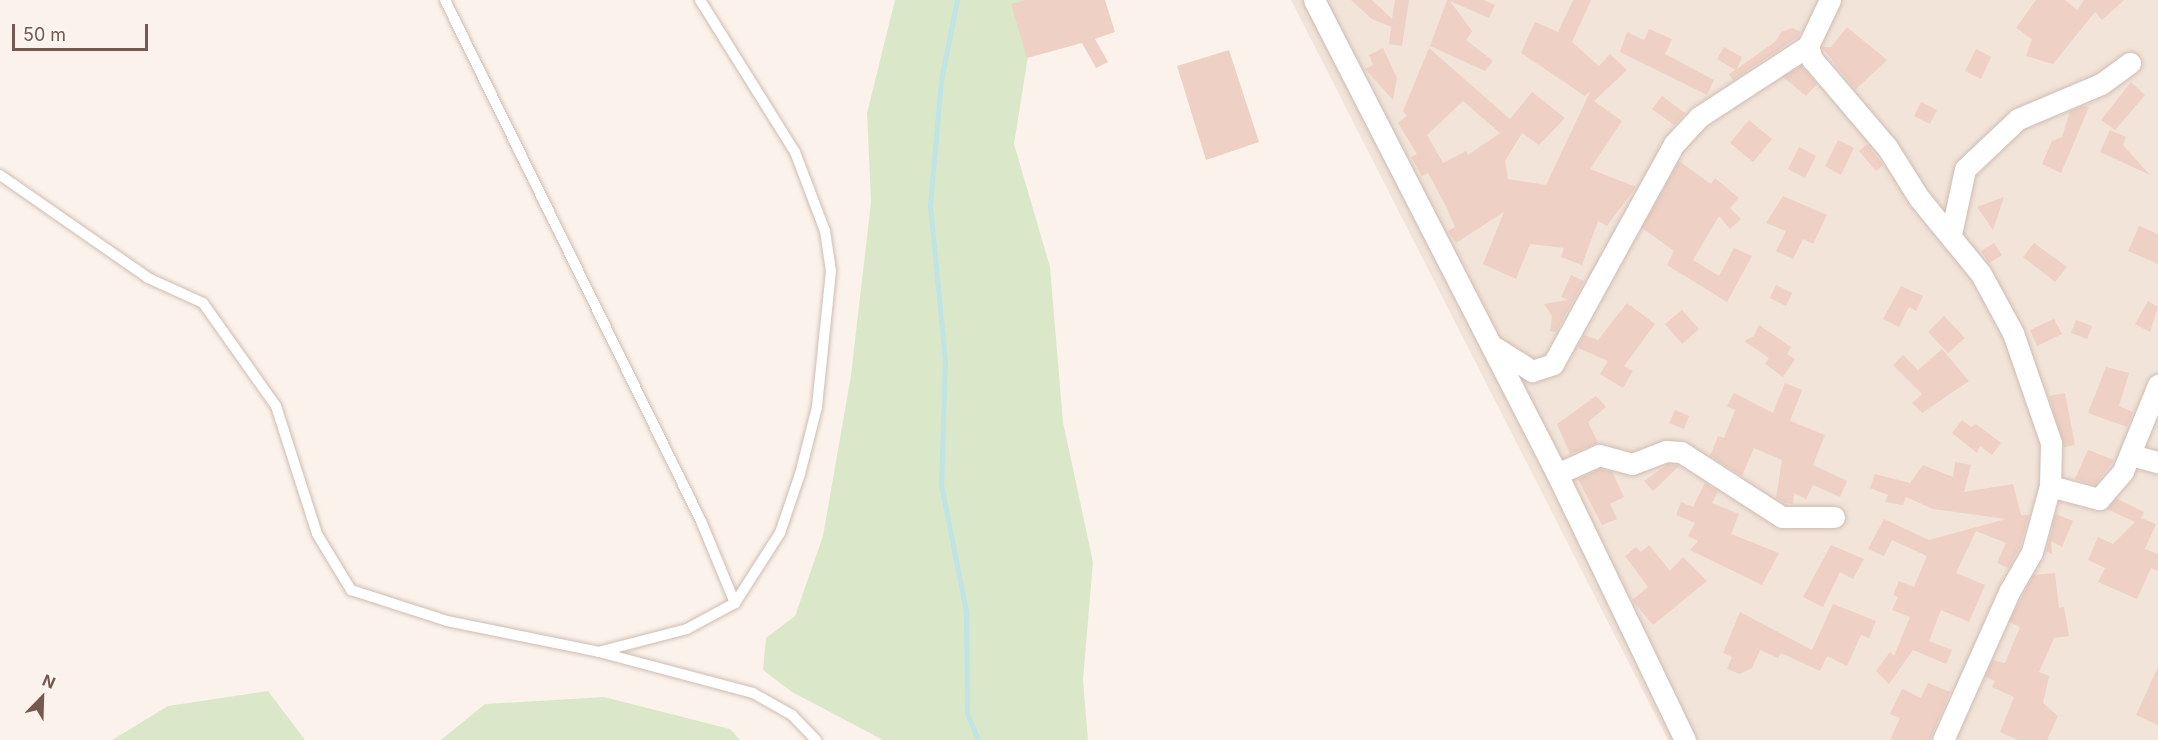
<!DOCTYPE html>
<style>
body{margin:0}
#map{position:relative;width:2158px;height:740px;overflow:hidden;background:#fbf3eb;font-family:Inter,sans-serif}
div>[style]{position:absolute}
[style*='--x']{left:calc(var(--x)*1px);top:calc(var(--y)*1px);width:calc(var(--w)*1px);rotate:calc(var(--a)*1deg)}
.residential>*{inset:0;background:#f2e4d9}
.green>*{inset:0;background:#dae8c9}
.stream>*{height:5px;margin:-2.5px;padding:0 2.5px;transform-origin:2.5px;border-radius:2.5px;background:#c0e3e4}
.building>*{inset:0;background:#efd0c4}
.roads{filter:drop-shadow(0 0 2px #cfbcb3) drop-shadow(0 0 2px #cfbcb3)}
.lane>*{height:10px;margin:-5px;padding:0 5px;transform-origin:5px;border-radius:5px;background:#fff}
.street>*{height:21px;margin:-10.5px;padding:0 10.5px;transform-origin:10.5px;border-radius:10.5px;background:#fff}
span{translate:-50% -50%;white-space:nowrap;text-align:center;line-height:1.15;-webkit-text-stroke:4.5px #fef7f1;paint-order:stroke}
.north{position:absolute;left:12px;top:668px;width:60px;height:60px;-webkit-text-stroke:4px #fef7f1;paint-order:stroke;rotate:23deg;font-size:16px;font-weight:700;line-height:24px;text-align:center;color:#75584f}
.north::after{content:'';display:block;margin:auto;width:21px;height:27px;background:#75584f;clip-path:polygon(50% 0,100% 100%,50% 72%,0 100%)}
.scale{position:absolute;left:12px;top:24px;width:136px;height:27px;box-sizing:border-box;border:3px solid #75584f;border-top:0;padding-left:8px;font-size:18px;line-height:21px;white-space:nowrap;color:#75584f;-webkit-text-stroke:4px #fef7f1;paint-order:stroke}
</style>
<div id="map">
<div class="residential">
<div style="clip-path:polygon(1291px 0,2158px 0,2158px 740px,1668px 740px)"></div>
</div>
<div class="green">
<div style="clip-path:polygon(895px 0,1037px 0,1014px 144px,1050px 267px,1063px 422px,1093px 562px,1083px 680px,1088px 740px,883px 740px,792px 692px,763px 670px,766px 638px,795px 616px,823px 536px,851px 375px,871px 202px,867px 113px)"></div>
<div style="clip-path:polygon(268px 691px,305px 740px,112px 740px,168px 706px)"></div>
<div style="clip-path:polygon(604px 697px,730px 729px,740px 740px,441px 740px,485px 704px)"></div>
</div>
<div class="stream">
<div style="--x:957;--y:0;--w:82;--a:101.3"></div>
<div style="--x:941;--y:80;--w:125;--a:95"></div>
<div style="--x:930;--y:205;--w:156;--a:84.5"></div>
<div style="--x:945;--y:360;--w:124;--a:91.8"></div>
<div style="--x:941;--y:484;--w:129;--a:78.9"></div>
<div style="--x:966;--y:611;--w:102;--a:89.4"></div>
<div style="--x:967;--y:713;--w:29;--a:68"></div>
</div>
<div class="building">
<div style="clip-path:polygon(1026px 0,1105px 0,1115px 32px,1095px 39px,1108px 62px,1096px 68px,1082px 43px,1027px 58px,1011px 4px)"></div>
<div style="clip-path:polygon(1351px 0,1372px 0,1392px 19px,1395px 0,1409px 0,1402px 46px,1389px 44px,1391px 27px,1372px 19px)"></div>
<div style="clip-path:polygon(1447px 0,1484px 0,1495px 5px,1489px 18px,1450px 1px,1472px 31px,1466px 40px,1493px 61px,1485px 71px,1430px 46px)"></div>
<div style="clip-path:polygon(evenodd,1573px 0,1591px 0,1572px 42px,1599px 66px,1610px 54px,1627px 70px,1594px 101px,1622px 121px,1590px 169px,1636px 187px,1607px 226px,1598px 221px,1582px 265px,1561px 257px,1564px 248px,1530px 244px,1516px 279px,1483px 264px,1504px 212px,1456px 243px,1448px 231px,1455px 227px,1446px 206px,1428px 173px,1422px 176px,1411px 157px,1417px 154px,1398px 123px,1407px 116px,1403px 111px,1429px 48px,1510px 119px,1532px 92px,1565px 118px,1539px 145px,1522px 133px,1505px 161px,1508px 179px,1546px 185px,1591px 90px,1585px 96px,1521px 53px,1535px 22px,1558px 32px,1573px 0,1463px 101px,1500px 133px,1468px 155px,1466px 151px,1443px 163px,1427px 135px,1463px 101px)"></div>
<div style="clip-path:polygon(2036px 0,2065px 0,2077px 10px,2084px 0,2124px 0,2102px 20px,2095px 12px,2053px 64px,2026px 56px,2032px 39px,2016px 28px)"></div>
<div style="clip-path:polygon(1847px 27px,1887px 60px,1855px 90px,1822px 47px,1831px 47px)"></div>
<div style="clip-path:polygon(1793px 28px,1800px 32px,1798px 37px,1733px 80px,1729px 74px,1735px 70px,1717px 59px,1724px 47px,1742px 57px,1737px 69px,1776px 41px,1781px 32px)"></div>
<div style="clip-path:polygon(1649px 29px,1672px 39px,1665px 54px,1714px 80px,1707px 95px,1620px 52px,1627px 32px,1644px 40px)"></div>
<div style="clip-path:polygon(1383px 48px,1397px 78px,1393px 100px,1365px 69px,1373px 65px,1369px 55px)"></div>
<div style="clip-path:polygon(1976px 49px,1991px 57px,1981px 79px,1965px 71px)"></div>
<div style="clip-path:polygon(1229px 50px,1259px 142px,1206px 160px,1177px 66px)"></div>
<div style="clip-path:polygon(1801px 66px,1817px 84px,1806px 96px,1783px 77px)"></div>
<div style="clip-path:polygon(2131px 82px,2145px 95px,2115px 130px,2101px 120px)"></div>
<div style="clip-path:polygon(1662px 96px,1685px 113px,1674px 125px,1652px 109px)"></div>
<div style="clip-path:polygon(1921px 102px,1937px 110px,1930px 124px,1914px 116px)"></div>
<div style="clip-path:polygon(2083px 106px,2089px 107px,2061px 173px,2042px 164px,2052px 141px,2062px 137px,2070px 111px)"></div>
<div style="clip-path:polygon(1749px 120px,1772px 139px,1753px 162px,1730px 143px)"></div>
<div style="clip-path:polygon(2110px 130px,2126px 137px,2123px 145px,2150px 175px,2100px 152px)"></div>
<div style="clip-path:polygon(1838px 140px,1854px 148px,1841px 175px,1825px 166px)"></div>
<div style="clip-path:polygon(1867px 144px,1883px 165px,1876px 171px,1859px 151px)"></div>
<div style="clip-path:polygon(1799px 147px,1816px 156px,1805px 178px,1788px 169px)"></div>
<div style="clip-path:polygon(1679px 161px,1711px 184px,1715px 178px,1739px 198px,1730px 208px,1741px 219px,1730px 229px,1719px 216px,1693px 260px,1719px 276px,1734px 248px,1752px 256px,1727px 302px,1667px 265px,1674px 251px,1642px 228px)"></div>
<div style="clip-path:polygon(1783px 196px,1827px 215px,1813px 244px,1803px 239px,1793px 259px,1776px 251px,1786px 231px,1766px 223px)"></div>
<div style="clip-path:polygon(2004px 197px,1993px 230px,1977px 207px)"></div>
<div style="clip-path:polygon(2139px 226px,2158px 234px,2158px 264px,2128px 251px)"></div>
<div style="clip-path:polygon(1994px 243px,2002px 255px,1989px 263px,1981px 251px)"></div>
<div style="clip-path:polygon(2034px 243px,2067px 267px,2055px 282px,2023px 257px)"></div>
<div style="clip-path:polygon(1571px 275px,1584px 281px,1556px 332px,1550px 331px,1552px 316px,1544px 304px,1568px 300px,1561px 297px)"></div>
<div style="clip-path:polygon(1776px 285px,1792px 293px,1786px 306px,1770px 298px)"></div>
<div style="clip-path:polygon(1901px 286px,1923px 296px,1916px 311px,1909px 307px,1899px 327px,1883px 319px)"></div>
<div style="clip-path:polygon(2148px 301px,2158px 307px,2150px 332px,2135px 324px)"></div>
<div style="clip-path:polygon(1627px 303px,1655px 324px,1624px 366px,1633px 371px,1623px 388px,1600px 374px,1608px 361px,1578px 348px,1584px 335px,1598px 340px)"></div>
<div style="clip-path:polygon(1682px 310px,1699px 329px,1682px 344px,1665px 324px)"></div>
<div style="clip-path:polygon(1944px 316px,1965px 338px,1948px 353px,1928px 332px)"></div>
<div style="clip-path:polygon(2054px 319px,2062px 334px,2037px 346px,2030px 330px)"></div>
<div style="clip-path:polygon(2076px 320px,2092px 326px,2087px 339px,2071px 333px)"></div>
<div style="clip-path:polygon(1759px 325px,1791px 347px,1787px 354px,1795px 359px,1783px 377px,1765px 364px,1769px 358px,1744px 341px,1754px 336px)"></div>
<div style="clip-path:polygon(1942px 349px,1969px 381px,1922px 413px,1912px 403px,1922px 394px,1893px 365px,1903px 355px,1918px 370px)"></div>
<div style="clip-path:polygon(2106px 367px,2129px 373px,2119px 406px,2133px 412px,2127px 427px,2088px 413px)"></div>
<div style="clip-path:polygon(1785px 383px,1802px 390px,1790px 421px,1825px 435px,1813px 465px,1847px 481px,1840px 497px,1813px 485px,1806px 499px,1794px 493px,1793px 504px,1784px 503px,1776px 498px,1782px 460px,1754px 448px,1742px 476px,1710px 456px,1718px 436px,1724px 438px,1735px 410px,1727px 406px,1734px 393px,1773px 413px)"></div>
<div style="clip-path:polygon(2065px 393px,2075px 445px,2064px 447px,2049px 396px)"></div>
<div style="clip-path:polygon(1596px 396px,1606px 407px,1588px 422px,1598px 443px,1570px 454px,1557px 424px)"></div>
<div style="clip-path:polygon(1675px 410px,1689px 416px,1684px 429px,1669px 423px)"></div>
<div style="clip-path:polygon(1962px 420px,1971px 427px,1976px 424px,2001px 443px,1992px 455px,1980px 446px,1977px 453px,1952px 433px)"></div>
<div style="clip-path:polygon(2088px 450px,2114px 460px,2095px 485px,2075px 479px)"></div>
<div style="clip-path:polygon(1955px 462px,1971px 465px,1964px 492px,2013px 484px,2021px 515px,2029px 515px,2020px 547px,2008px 568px,1997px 563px,2006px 543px,1976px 531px,1956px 573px,1985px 585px,1969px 622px,1941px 610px,1929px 641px,1952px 650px,1946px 664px,1913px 650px,1889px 684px,1876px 671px,1890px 652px,1894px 656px,1910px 617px,1892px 610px,1898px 597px,1893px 595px,1899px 581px,1914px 587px,1927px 556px,1892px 540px,1884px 556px,1868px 549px,1884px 519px,1929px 540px,2006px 519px,1933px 509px,1906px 497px,1903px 505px,1885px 502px,1888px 495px,1870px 488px,1875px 474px,1910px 483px,1923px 465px,1953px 477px)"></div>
<div style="clip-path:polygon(1668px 464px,1679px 466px,1653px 491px,1644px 481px)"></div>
<div style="clip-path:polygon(1600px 469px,1612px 472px,1624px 497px,1610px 504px,1617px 519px,1602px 525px,1578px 479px)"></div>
<div style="clip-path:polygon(1705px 483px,1718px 491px,1712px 503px,1739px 514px,1731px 534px,1779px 553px,1762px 585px,1690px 550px,1698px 541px,1688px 536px,1695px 523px,1676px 515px,1681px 502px,1693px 507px)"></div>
<div style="clip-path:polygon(2116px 498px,2144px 512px,2141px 518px,2156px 524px,2145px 549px,2158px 554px,2158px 571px,2151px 568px,2137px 599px,2098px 582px,2105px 568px,2088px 560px,2098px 537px,2113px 544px,2135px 522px,2107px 509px)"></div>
<div style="clip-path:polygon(2056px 514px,2073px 521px,2062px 547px,2051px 541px,2052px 554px,2046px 551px)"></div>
<div style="clip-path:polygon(1649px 545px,1670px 571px,1683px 557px,1707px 581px,1653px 625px,1632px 600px,1648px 587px,1625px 556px,1636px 547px,1641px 552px)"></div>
<div style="clip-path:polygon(1831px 545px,1864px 559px,1853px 579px,1840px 572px,1823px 607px,1803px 597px)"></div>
<div style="clip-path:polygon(2055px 573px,2059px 608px,2064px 607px,2069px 636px,2054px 638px,2039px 672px,2049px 676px,2043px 703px,2058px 716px,2047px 740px,2018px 740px,2000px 732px,2014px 697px,1992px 687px,1995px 681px,1985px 677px,1993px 660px,2005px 663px,2020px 627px,2009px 622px,2033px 575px)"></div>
<div style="clip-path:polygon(1833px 604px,1876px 621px,1869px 638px,1861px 635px,1847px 666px,1827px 656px,1820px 671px,1781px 653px,1778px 658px,1760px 650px,1752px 668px,1740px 674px,1727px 669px,1732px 657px,1723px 653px,1740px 612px,1812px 650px)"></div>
<div style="clip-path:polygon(2158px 667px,2158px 725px,2136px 715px)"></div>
<div style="clip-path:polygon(1928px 683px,1950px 692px,1930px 740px,1890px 740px,1900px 718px,1890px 714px,1902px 689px,1921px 698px)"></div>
</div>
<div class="roads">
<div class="lane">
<div style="--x:445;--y:0;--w:580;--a:63.83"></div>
<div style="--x:701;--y:521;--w:89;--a:67.5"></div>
<div style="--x:735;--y:603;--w:55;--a:151.6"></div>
<div style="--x:687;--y:629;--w:91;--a:165.4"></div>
<div style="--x:700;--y:0;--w:179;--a:58"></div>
<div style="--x:795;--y:152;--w:85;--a:69.2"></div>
<div style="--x:825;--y:231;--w:40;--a:81.5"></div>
<div style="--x:831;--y:271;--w:137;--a:95.9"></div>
<div style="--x:817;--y:407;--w:69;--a:104.2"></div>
<div style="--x:800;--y:474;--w:62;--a:108.7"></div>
<div style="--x:780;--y:533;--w:83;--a:122.7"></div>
<div style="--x:0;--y:175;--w:180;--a:34.8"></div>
<div style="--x:148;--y:278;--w:60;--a:24.4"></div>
<div style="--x:203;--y:303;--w:126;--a:54.7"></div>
<div style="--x:276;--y:406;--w:134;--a:72.2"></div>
<div style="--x:317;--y:534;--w:66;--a:58.7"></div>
<div style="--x:351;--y:590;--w:101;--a:17.9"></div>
<div style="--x:447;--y:621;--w:155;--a:11.5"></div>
<div style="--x:599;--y:652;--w:159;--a:14.9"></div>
<div style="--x:753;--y:693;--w:45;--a:29.4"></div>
<div style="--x:792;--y:715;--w:35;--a:46"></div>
</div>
<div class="street">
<div style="--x:1314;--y:0;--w:533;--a:62.86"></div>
<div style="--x:1557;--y:474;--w:295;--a:64.3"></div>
<div style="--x:1830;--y:0;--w:51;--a:115.6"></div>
<div style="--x:1808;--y:46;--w:14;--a:73"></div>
<div style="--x:1812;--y:59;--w:116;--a:49.6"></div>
<div style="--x:1887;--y:147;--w:60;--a:57.9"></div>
<div style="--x:1919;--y:198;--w:98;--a:50.8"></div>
<div style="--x:1981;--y:274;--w:67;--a:61.5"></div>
<div style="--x:2013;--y:333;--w:116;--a:70.9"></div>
<div style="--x:2051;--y:443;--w:43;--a:91.3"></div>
<div style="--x:2050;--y:486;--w:68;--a:105.3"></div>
<div style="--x:2032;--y:552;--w:46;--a:119.9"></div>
<div style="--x:2009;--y:592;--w:162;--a:114"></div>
<div style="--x:1951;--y:234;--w:66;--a:-77.8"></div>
<div style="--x:1965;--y:169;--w:73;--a:-43.3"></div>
<div style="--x:2018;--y:119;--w:90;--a:-22.9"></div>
<div style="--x:2101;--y:84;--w:36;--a:-36"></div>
<div style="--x:1496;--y:348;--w:43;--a:32.6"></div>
<div style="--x:1532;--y:371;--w:22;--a:-18"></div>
<div style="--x:1553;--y:364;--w:251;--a:-61.2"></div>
<div style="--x:1674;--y:144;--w:37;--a:-47"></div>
<div style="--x:1699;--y:117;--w:130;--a:-33.1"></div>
<div style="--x:2131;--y:455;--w:28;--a:15"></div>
<div style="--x:1557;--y:474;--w:46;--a:-24.3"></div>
<div style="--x:1599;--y:455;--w:34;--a:15"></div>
<div style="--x:1632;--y:464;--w:36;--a:-21"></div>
<div style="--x:1666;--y:451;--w:15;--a:4"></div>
<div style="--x:1681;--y:452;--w:120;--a:32.8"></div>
<div style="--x:1782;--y:517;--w:52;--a:0"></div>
<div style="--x:2050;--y:486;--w:51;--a:14.9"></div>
<div style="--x:2099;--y:499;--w:37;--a:-49"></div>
<div style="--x:2123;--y:471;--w:93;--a:-67.9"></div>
</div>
</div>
<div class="north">N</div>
<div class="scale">50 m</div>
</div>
